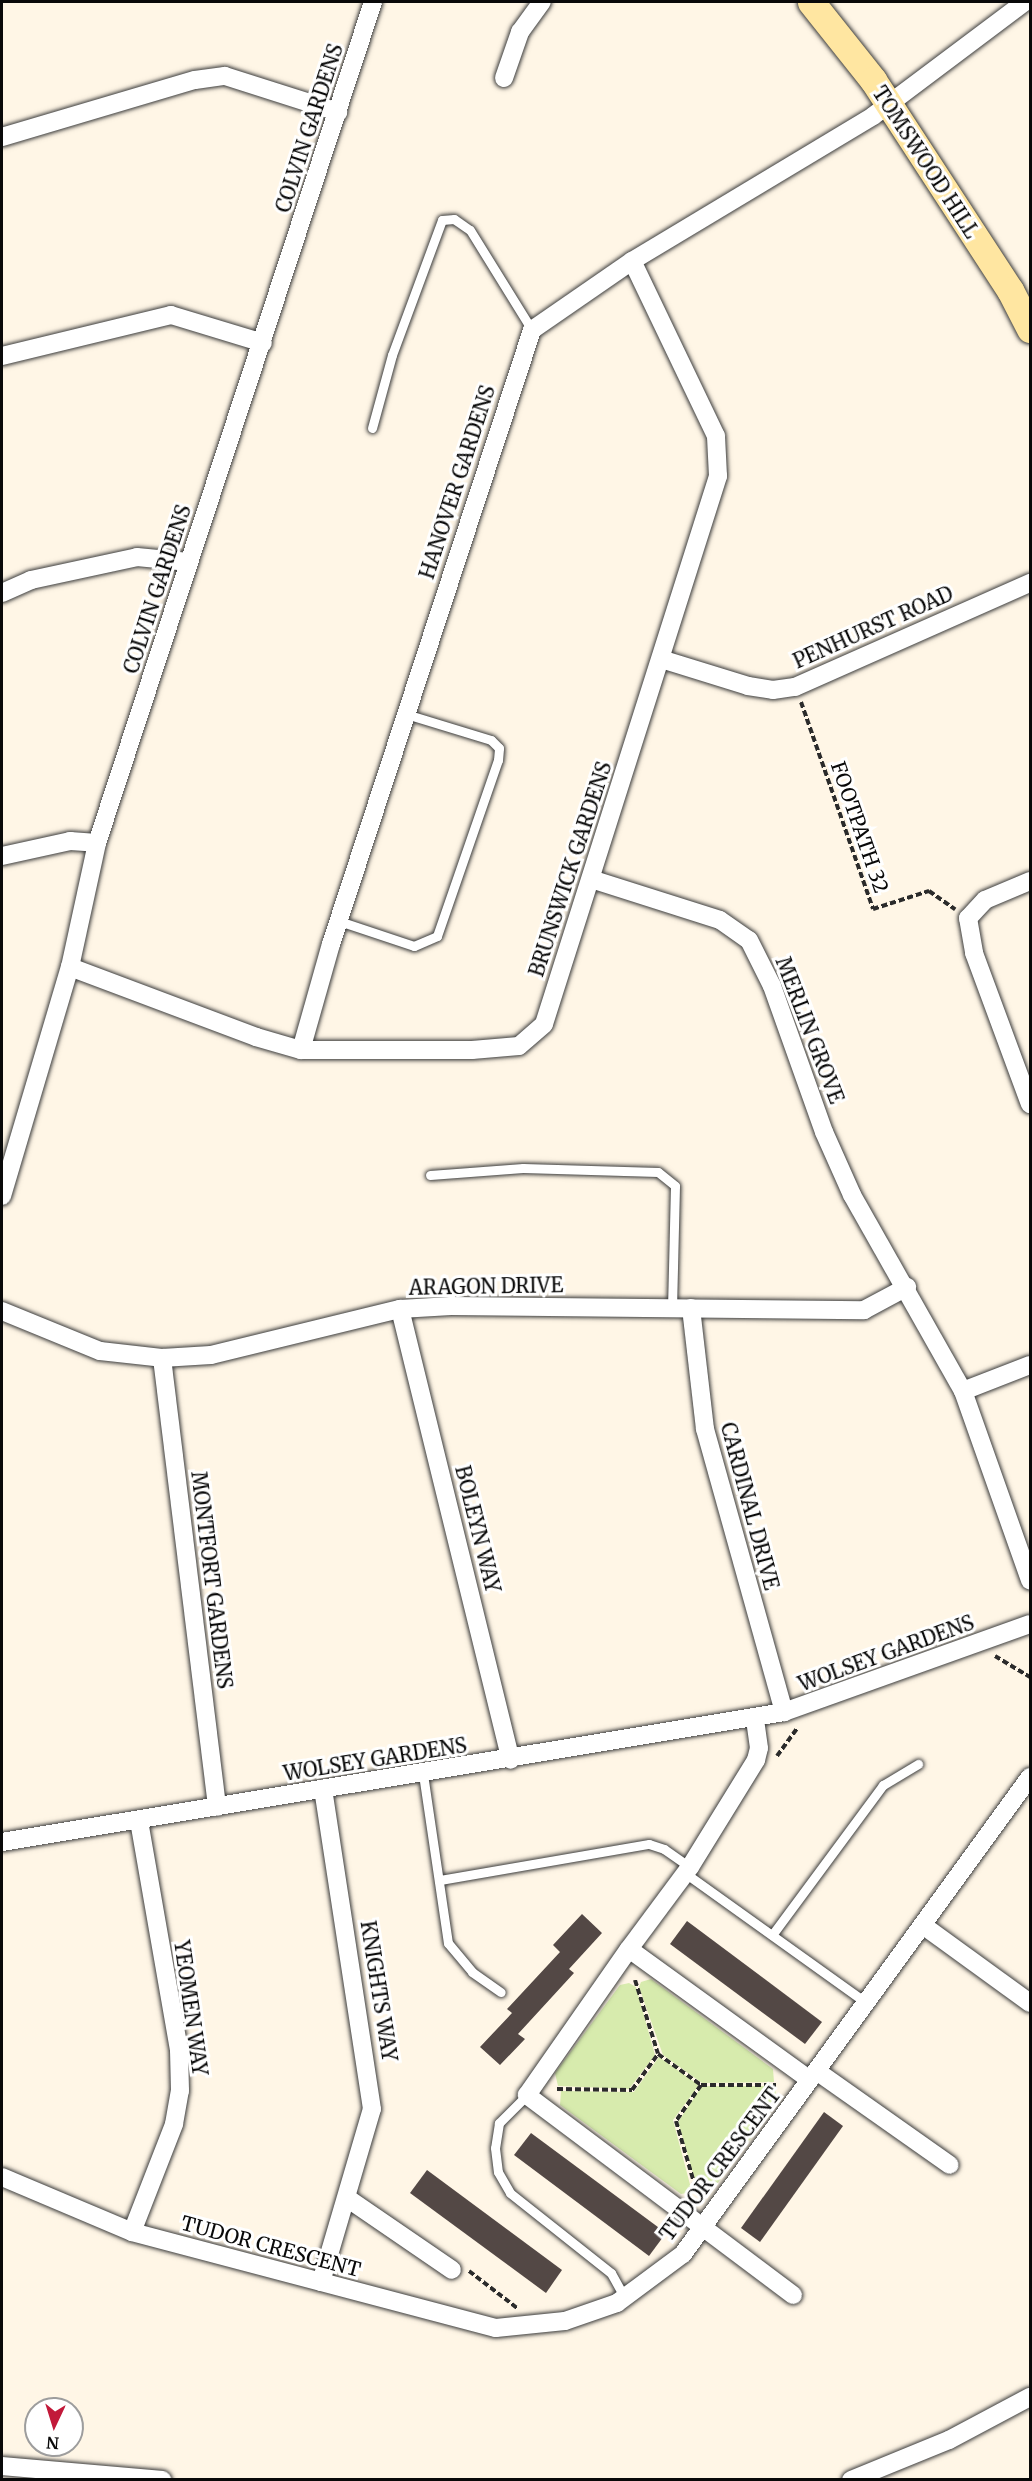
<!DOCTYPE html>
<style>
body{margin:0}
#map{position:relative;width:1032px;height:2481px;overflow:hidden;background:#fff6e6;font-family:Merriweather,serif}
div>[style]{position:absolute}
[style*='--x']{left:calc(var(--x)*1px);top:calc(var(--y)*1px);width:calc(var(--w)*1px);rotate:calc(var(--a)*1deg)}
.green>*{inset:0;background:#d7ebad}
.building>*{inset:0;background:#534845}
.path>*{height:4px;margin-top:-2px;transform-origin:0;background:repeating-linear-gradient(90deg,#2b2b2b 0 6px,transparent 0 9px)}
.roads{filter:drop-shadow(0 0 2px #3c3c3c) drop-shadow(0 0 2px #3c3c3c)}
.lane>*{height:9px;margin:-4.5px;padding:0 4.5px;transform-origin:4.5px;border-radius:4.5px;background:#fff}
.street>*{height:18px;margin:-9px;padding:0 9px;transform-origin:9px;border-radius:9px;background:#fff}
.secondary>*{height:27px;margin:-13.5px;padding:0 13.5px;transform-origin:13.5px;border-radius:13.5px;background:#ffe6a1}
span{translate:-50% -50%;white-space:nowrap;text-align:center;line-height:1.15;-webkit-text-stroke:6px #fff;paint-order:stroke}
.street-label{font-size:20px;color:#090909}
.frame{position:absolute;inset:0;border:3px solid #090909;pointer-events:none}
.north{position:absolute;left:24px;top:2397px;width:60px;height:60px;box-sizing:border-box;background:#fff;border:2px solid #9d9d9d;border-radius:50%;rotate:184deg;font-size:16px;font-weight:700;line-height:24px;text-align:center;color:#090909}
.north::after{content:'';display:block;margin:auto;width:21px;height:27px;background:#c2193a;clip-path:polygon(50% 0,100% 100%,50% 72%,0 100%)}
</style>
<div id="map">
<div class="green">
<div style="clip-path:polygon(651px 1979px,773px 2069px,774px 2082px,702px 2083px,663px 2055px,639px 1987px,641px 1982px)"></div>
<div style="clip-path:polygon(629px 1983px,636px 1987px,655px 2055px,629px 2089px,558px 2086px,555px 2073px,620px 1985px)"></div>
<div style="clip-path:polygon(659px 2057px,699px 2085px,673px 2120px,692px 2192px,681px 2194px,560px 2105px,561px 2091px,634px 2092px)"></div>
<div style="clip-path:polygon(702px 2086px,775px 2086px,777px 2103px,714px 2188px,698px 2190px,678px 2122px)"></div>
</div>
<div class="building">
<div style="clip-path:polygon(582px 1914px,602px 1933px,569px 1969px,574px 1973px,518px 2034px,525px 2039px,500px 2065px,480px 2047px,512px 2013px,507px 2009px,560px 1952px,553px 1945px)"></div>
<div style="clip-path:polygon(687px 1921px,822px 2022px,805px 2044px,670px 1944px)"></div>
<div style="clip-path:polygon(824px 2112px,843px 2126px,760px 2242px,741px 2228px)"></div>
<div style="clip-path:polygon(531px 2133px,666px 2233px,649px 2256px,514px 2155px)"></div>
<div style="clip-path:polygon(427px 2170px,562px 2270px,546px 2293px,410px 2193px)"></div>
</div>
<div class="path">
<div style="--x:801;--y:702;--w:219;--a:70.8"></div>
<div style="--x:873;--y:909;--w:59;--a:-17.8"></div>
<div style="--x:929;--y:891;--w:32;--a:35"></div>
<div style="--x:995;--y:1656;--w:41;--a:31"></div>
<div style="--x:777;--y:1756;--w:34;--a:-54"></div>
<div style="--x:635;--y:1980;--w:77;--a:72.7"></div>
<div style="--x:701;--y:2085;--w:75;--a:0"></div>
<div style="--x:557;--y:2089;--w:75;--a:0.8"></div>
<div style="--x:632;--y:2090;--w:44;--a:-54.2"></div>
<div style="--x:658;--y:2054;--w:53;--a:35.8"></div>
<div style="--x:701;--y:2085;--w:44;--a:124.8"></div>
<div style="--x:676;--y:2121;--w:75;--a:73.7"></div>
<div style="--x:469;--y:2271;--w:61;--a:37.6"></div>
</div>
<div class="roads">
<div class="lane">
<div style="--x:372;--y:428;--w:76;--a:-74.7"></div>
<div style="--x:392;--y:355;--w:144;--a:-69.7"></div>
<div style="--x:442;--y:220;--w:12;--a:-5"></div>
<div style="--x:454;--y:219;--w:19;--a:35"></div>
<div style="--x:470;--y:230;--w:118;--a:58.2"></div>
<div style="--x:339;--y:921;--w:79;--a:18.4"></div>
<div style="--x:414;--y:946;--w:25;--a:-23"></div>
<div style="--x:437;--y:936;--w:186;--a:-70.9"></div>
<div style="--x:498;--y:760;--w:12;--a:-85"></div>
<div style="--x:499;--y:748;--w:11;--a:-135"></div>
<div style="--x:491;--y:740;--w:89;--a:-163"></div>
<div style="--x:430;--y:1175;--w:93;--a:-4.3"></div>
<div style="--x:523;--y:1168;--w:135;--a:1.7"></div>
<div style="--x:658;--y:1172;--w:22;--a:39"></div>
<div style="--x:675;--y:1186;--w:122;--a:91.4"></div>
<div style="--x:423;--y:1774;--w:171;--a:81.6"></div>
<div style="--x:448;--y:1943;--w:38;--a:50"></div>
<div style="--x:472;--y:1972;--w:35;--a:35"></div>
<div style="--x:685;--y:1873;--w:225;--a:35.6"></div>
<div style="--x:440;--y:1880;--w:212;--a:-9.8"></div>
<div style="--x:649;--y:1844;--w:16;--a:18"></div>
<div style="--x:664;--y:1849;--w:32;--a:35"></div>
<div style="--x:772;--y:1935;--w:187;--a:-53.5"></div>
<div style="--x:883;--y:1785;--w:41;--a:-31"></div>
<div style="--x:527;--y:2095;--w:40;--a:135"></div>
<div style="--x:499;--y:2123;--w:25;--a:99"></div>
<div style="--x:495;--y:2148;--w:24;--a:83"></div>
<div style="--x:498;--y:2172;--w:24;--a:60"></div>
<div style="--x:510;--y:2193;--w:129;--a:38.4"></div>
<div style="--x:611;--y:2273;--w:29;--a:61"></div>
</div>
<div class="street">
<div style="--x:504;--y:78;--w:49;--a:-70.8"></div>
<div style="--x:520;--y:32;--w:37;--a:-54"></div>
<div style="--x:2;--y:137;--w:201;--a:-16.5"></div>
<div style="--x:195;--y:80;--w:30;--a:-8"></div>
<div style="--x:225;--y:76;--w:119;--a:17.7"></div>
<div style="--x:2;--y:356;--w:174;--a:-13.6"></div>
<div style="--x:171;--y:315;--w:96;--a:16.9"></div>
<div style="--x:2;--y:593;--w:32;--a:-24"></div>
<div style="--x:31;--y:580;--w:108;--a:-12.2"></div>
<div style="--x:137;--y:557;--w:52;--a:5.5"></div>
<div style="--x:661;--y:659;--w:91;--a:17.2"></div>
<div style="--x:748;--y:686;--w:25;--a:9"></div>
<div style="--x:773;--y:690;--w:22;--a:-8"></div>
<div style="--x:795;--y:687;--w:257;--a:-23.9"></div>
<div style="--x:2;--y:856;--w:70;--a:-12.4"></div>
<div style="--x:70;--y:841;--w:27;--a:4"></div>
<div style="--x:591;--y:879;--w:135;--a:17.6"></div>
<div style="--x:720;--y:920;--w:35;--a:35"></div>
<div style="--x:749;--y:940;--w:51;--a:63.4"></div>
<div style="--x:772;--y:986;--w:155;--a:70.4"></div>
<div style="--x:824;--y:1132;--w:69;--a:66"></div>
<div style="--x:852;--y:1195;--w:225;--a:60.5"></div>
<div style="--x:963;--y:1391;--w:201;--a:70.5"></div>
<div style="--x:1030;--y:881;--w:49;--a:157.1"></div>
<div style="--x:985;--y:900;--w:25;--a:133"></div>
<div style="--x:968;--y:918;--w:36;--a:80"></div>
<div style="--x:974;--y:953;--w:161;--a:69.7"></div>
<div style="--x:70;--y:967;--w:199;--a:20.6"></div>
<div style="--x:256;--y:1037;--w:47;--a:16.1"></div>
<div style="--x:301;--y:1050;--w:171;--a:0"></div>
<div style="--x:472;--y:1050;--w:47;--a:-4.9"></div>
<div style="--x:519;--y:1046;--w:33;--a:-41"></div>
<div style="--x:544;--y:1024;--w:575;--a:-72.38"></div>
<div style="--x:718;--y:476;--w:40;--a:-92.9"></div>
<div style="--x:716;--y:436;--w:194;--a:-115.6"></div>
<div style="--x:301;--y:1050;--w:110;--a:-74.2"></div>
<div style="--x:331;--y:944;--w:646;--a:-71.87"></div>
<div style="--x:532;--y:330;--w:121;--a:-34.6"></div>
<div style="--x:632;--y:261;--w:281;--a:-31"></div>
<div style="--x:873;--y:116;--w:190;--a:-36.9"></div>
<div style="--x:2;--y:1196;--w:239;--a:-73.5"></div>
<div style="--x:70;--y:967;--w:127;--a:-77.7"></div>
<div style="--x:97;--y:843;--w:885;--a:-71.83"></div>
<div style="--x:691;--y:1308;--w:122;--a:83.4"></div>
<div style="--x:705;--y:1429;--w:294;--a:74.4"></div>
<div style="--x:400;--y:1309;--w:464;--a:76.2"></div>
<div style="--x:2;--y:1311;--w:106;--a:22.2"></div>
<div style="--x:100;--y:1351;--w:62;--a:6.4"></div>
<div style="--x:162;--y:1358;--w:49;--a:-3.5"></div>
<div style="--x:211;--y:1355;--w:195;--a:-13.7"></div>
<div style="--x:400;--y:1309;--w:51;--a:-3.4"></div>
<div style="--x:451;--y:1306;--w:413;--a:0.6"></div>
<div style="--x:864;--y:1310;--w:49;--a:-28.1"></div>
<div style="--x:162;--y:1358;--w:452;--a:83"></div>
<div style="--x:963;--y:1391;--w:72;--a:-21.2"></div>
<div style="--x:2;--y:1842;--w:793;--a:-9.44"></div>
<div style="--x:784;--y:1712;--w:261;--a:-19.7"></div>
<div style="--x:924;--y:1926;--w:131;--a:36"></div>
<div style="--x:629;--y:1949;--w:102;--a:-53.4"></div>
<div style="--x:690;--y:1867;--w:126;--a:-58.3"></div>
<div style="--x:756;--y:1760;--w:12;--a:-76"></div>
<div style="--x:759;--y:1748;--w:30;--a:-98"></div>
<div style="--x:818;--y:2072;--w:161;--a:35.2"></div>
<div style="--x:2;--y:2177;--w:141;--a:22.9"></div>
<div style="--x:132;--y:2232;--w:376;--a:14.8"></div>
<div style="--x:496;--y:2328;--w:69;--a:-5.8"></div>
<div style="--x:565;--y:2321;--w:55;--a:-19.1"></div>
<div style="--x:617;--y:2303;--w:82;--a:-36.6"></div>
<div style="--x:683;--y:2254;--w:590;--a:-53.97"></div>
<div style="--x:347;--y:2198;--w:127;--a:34.4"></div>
<div style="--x:132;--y:2232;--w:116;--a:-68.7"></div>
<div style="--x:174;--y:2124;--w:34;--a:-80"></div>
<div style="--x:180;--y:2091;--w:41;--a:-91.4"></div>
<div style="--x:179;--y:2050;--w:233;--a:-99.9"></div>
<div style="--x:321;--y:2282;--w:180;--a:-73.6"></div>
<div style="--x:372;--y:2109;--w:324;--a:-98.7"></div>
<div style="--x:793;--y:2295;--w:333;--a:-143.1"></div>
<div style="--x:527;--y:2095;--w:178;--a:-55.1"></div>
<div style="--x:629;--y:1949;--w:223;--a:35.9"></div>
<div style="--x:2;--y:2466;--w:161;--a:5"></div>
<div style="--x:851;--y:2480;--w:106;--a:-22.2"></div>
<div style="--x:949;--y:2440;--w:92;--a:-28"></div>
</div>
<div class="secondary">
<div style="--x:811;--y:2;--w:100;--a:51.5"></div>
<div style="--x:873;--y:80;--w:251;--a:56.9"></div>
<div style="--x:1010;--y:290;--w:44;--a:62.9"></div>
</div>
</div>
<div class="street-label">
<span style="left:309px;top:128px;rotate:-72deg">COLVIN GARDENS</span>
<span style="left:926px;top:162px;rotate:57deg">TOMSWOOD HILL</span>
<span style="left:457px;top:482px;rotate:-72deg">HANOVER GARDENS</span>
<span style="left:157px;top:589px;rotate:-72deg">COLVIN GARDENS</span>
<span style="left:873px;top:627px;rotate:-24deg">PENHURST ROAD</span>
<span style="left:860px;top:827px;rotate:71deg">FOOTPATH 32</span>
<span style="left:570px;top:869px;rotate:-72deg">BRUNSWICK GARDENS</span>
<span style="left:810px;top:1030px;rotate:69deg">MERLIN GROVE</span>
<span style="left:486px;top:1286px;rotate:-1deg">ARAGON DRIVE</span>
<span style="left:750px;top:1506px;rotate:75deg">CARDINAL DRIVE</span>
<span style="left:478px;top:1529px;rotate:76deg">BOLEYN WAY</span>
<span style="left:212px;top:1580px;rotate:83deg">MONTFORT GARDENS</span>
<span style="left:886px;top:1653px;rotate:-20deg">WOLSEY GARDENS</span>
<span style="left:375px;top:1759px;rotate:-9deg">WOLSEY GARDENS</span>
<span style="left:379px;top:1991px;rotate:81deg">KNIGHTS WAY</span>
<span style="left:191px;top:2008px;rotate:82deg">YEOMEN WAY</span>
<span style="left:720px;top:2164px;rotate:-53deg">TUDOR CRESCENT</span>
<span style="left:271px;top:2246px;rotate:15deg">TUDOR CRESCENT</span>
</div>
<div class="frame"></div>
<div class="north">N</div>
</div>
